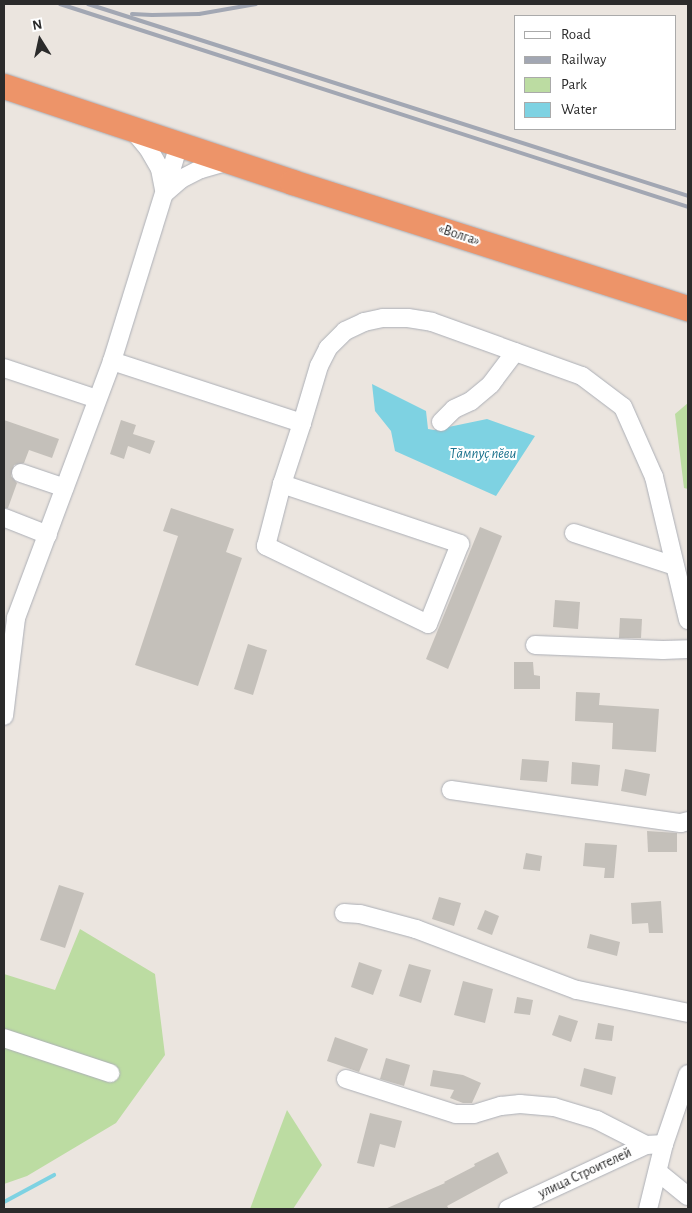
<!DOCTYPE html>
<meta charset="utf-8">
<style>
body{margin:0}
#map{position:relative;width:692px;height:1213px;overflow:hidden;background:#ebe5df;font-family:"Alegreya Sans",sans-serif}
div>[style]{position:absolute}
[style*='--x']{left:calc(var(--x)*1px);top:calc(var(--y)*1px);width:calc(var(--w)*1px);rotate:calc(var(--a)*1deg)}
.green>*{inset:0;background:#bcdca2}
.water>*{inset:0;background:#7ed2e2}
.stream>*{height:4px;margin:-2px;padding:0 2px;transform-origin:2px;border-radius:2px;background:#7ed2e2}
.building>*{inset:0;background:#c4c0ba}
.roads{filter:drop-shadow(0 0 1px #acafb6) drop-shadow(0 0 1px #acafb6)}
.minor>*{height:18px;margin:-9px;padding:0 9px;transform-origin:9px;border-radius:9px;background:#fff}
.highway>*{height:25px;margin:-12.5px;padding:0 12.5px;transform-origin:12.5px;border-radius:12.5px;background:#ed9469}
.rail>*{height:4px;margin:-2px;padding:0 2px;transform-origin:2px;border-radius:2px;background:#a2a7b3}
span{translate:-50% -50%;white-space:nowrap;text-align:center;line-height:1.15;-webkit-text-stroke:4px #fff;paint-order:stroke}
.street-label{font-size:14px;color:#2b2b2b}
.water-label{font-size:15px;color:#1d738e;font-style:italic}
.frame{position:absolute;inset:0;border:5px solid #2b2b2b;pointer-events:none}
.legend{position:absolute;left:514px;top:15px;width:162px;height:115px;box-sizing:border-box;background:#fff;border:1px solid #aaa;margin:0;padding:6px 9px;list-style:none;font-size:15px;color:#2b2b2b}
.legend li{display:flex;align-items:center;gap:10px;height:25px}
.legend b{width:25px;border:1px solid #aaa}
.north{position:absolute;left:15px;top:15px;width:50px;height:50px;-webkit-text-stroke:4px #fff;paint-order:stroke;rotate:350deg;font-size:14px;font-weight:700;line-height:20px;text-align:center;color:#2b2b2b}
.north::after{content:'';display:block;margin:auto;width:18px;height:22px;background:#2b2b2b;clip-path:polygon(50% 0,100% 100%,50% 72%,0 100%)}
</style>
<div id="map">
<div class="green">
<div style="clip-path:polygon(688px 403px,688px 489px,684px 488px,675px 414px)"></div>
<div style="clip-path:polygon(80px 929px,155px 974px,165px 1055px,116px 1123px,27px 1176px,4px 1184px,4px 974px,55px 990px)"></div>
<div style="clip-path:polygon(287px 1110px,322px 1165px,293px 1209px,250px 1209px)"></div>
</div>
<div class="water">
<div style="clip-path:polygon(372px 384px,426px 411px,428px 429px,434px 430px,487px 419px,535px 436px,496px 496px,395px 451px,391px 431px,375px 411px)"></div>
</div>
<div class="stream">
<div style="--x:4;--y:1202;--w:57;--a:-28.4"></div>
</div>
<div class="building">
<div style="clip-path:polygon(4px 420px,59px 439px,52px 458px,29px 450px,24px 463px,14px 465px,11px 476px,17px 483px,8px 508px,4px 508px)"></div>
<div style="clip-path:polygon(121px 420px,136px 425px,133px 434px,155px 441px,150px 454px,128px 446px,124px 459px,110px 454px)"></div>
<div style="clip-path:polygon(171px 508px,234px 529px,226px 552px,242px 558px,198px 686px,135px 665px,178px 536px,163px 531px)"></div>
<div style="clip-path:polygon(480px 527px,502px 536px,448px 669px,426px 659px)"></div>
<div style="clip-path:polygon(555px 600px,580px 602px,578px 629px,553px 627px)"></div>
<div style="clip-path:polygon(620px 618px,642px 619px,641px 638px,619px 638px)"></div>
<div style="clip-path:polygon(248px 644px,267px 650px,253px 695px,234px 689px)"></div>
<div style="clip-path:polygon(514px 662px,533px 662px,534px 675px,540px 676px,540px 689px,514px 689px)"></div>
<div style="clip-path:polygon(576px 692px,600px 693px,599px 705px,659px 709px,656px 752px,612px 749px,613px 723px,575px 721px)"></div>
<div style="clip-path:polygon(522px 759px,549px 761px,547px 782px,520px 780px)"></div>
<div style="clip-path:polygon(572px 762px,600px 765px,598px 786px,571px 784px)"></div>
<div style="clip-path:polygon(625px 769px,650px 774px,646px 796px,621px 791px)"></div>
<div style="clip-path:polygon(647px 831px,677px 833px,677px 852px,648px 852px)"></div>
<div style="clip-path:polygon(585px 843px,617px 845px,614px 878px,604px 878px,605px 868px,583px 866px)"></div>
<div style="clip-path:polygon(526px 853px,542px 856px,540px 871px,523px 869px)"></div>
<div style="clip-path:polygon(59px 885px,84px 893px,65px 948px,40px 940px)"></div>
<div style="clip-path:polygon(439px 897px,461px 903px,454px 926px,432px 919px)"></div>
<div style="clip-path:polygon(661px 901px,663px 933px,649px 933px,648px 923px,632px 924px,631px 903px)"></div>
<div style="clip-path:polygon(485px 910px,499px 916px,492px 935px,477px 929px)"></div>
<div style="clip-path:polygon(590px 934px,620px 942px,617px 956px,587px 948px)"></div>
<div style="clip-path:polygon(359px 962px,382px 970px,373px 995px,351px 987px)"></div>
<div style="clip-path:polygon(409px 964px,431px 970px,421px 1003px,399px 996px)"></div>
<div style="clip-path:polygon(463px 981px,493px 989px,485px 1023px,454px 1015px)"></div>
<div style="clip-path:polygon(517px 997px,533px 1000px,530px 1015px,514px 1013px)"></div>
<div style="clip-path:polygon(559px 1015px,578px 1021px,571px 1042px,552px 1035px)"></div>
<div style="clip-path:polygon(598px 1023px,614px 1026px,612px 1041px,595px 1039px)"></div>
<div style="clip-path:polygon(335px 1037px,368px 1049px,359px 1072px,327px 1061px)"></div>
<div style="clip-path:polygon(386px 1058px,410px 1065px,404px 1086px,380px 1079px)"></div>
<div style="clip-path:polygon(584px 1068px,616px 1077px,612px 1095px,580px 1086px)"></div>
<div style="clip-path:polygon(433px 1070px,463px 1075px,481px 1083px,472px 1103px,463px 1103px,450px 1098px,454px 1090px,430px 1086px)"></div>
<div style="clip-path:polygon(370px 1113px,402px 1121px,395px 1148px,380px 1144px,374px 1167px,357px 1163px)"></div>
<div style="clip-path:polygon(498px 1152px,508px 1173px,447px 1206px,449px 1209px,385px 1209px,445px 1183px,444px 1182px,475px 1166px,474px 1164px)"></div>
</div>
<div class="roads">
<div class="minor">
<div style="--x:132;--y:129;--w:25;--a:50"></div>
<div style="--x:148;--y:148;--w:24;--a:60"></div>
<div style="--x:160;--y:169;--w:21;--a:79"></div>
<div style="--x:165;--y:193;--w:21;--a:-41"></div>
<div style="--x:181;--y:179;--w:22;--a:-27"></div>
<div style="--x:201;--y:169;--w:29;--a:-16"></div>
<div style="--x:112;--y:361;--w:200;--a:18.1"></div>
<div style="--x:302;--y:423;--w:59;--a:-73.4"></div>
<div style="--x:319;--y:366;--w:20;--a:-63"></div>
<div style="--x:328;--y:348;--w:24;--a:-45"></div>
<div style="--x:345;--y:331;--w:21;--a:-25"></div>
<div style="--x:364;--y:322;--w:19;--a:-12"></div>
<div style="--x:383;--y:318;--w:25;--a:0"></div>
<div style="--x:408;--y:318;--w:24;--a:9"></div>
<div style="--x:432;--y:322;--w:159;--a:19.8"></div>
<div style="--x:582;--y:376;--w:51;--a:37.1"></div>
<div style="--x:623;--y:407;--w:77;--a:66.1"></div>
<div style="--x:654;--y:477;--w:147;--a:76.6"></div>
<div style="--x:4;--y:368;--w:98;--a:18.4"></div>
<div style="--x:441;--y:422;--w:18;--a:-45"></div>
<div style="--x:454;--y:409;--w:19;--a:-25"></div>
<div style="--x:471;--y:401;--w:26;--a:-40"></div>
<div style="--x:491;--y:384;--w:40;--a:-53"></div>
<div style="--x:21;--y:473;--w:46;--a:18.8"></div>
<div style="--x:282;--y:484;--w:188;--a:18.6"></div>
<div style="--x:460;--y:544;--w:86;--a:111.8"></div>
<div style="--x:428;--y:624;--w:180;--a:-154.3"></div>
<div style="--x:266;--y:546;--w:64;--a:-75.5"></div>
<div style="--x:282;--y:484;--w:64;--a:-71.8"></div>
<div style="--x:5;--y:518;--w:46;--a:21.6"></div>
<div style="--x:574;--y:533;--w:106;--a:18.1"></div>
<div style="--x:535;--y:645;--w:128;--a:2.2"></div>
<div style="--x:663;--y:650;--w:25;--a:-2"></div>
<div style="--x:4;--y:716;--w:99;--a:-83"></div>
<div style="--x:16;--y:618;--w:274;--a:-69.5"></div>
<div style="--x:112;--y:361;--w:227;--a:-72.8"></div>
<div style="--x:451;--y:790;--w:232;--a:8.2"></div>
<div style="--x:681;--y:823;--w:7;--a:-16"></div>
<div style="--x:344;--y:913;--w:16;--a:4"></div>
<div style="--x:360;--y:914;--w:58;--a:15"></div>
<div style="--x:416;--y:929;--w:172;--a:20.8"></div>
<div style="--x:577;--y:990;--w:113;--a:11.7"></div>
<div style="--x:4;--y:1038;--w:112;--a:18.3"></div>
<div style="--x:346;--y:1079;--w:115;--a:17.7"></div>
<div style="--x:456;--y:1114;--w:18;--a:0"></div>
<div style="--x:474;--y:1114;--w:28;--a:-17"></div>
<div style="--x:501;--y:1106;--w:19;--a:-6"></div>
<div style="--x:520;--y:1104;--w:34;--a:5"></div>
<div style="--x:554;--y:1107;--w:45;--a:16.8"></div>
<div style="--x:597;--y:1120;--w:55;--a:27"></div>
<div style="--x:658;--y:1172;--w:38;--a:39"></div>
<div style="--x:508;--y:1209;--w:152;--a:-24.9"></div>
<div style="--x:646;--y:1145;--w:18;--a:-3"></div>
<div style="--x:648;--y:1209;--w:67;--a:-76.2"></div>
<div style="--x:664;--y:1144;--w:74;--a:-71.1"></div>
</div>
<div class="highway">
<div style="--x:4;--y:86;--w:304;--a:18.4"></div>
<div style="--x:292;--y:182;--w:416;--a:17.7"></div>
</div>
</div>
<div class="rail">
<div style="--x:60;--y:4;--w:660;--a:17.91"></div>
<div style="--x:88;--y:4;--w:630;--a:17.74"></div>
<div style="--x:132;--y:14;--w:20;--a:3"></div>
<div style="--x:152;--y:15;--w:47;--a:-1.2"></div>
<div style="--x:199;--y:14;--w:58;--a:-10"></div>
</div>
<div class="street-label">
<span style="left:459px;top:235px;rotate:18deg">«Волга»</span>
<span style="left:585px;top:1173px;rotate:-25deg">улица Строителей</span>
</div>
<div class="water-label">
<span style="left:483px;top:454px">Тӑмпуҫ пӗви</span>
</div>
<div class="frame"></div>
<ul class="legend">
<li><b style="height:6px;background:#fff"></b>Road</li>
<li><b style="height:6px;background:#a2a7b3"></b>Railway</li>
<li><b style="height:14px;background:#bcdca2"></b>Park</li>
<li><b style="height:14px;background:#7ed2e2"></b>Water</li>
</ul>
<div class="north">N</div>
</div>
